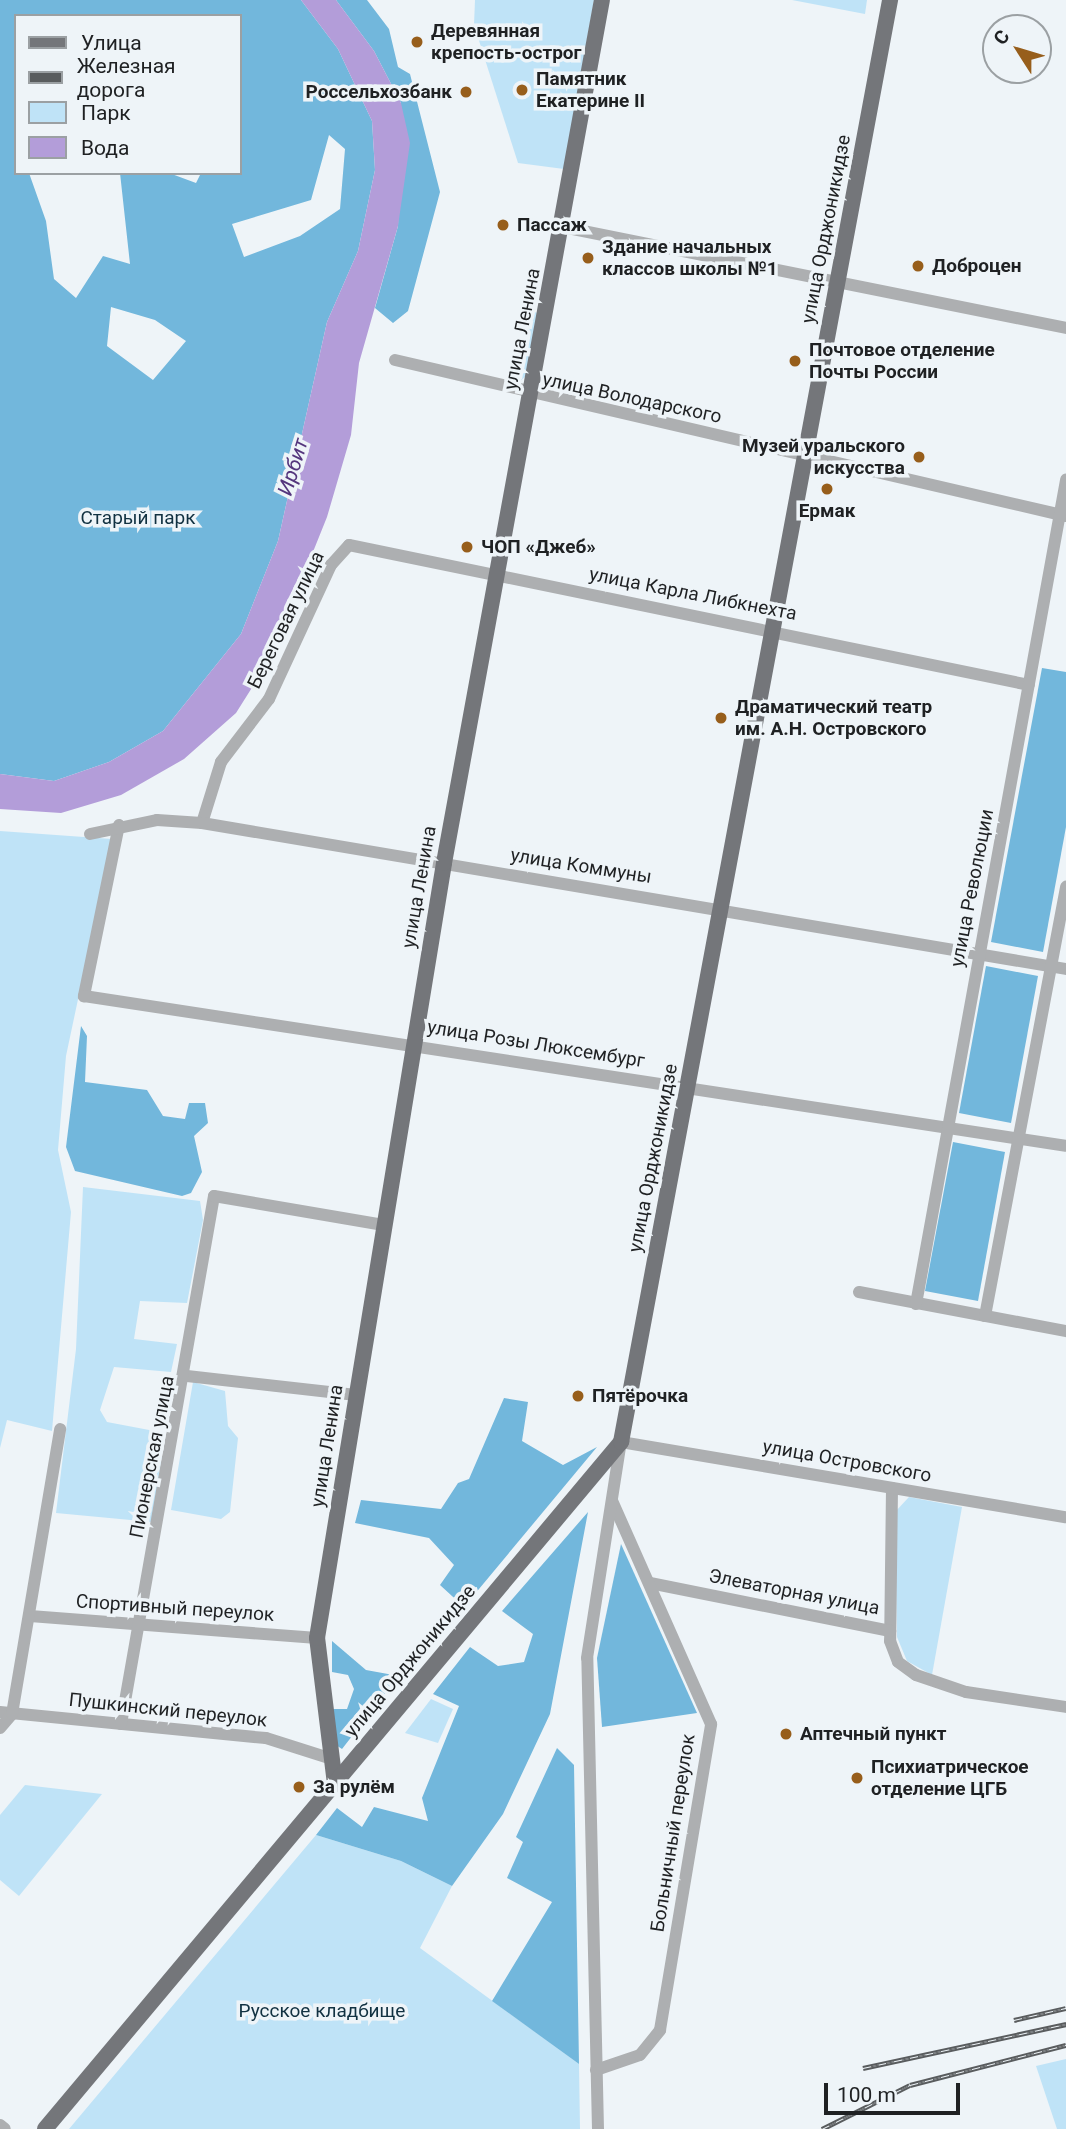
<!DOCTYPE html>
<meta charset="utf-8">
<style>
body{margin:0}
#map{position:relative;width:1066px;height:2129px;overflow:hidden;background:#eef4f8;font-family:Roboto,sans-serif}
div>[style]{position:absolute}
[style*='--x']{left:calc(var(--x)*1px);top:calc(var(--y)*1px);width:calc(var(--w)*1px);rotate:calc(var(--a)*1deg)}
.green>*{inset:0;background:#bfe3f7}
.forest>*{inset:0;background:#72b7dc}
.water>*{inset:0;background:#b39dd9}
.minor>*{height:12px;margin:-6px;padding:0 6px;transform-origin:6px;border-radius:6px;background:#adafb1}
.major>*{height:16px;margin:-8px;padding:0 8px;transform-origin:8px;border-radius:8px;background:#74767a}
.rail>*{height:5px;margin-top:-2.5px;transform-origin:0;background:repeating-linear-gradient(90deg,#eef4f8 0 8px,#595c5e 0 16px);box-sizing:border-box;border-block:2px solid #595c5e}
.dots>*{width:19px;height:19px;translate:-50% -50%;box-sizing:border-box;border:4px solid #eef4f8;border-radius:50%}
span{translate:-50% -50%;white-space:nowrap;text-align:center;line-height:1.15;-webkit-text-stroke:7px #eef4f8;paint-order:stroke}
.poi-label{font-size:19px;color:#1f2123;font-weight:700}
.left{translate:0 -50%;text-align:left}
.right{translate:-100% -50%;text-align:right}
.street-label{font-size:19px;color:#1f2123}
.park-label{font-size:19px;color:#113141}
.water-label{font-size:21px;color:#54367d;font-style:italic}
.legend{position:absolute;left:14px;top:14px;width:228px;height:161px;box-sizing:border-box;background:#eef4f8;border:2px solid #9ba0a3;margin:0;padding:9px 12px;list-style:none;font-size:21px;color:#1f2123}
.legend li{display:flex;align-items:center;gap:14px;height:35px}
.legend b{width:35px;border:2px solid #9ba0a3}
.north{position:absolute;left:982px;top:14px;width:70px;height:70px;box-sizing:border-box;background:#eef4f8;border:2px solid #9ba0a3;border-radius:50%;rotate:307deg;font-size:19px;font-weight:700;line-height:28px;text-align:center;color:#1f2123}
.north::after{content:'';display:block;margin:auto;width:24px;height:32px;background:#975e1b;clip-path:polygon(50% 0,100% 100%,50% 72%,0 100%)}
.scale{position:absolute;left:824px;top:2083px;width:136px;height:32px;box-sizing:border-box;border:4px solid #1f2123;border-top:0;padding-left:9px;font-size:21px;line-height:24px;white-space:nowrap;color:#1f2123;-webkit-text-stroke:5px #eef4f8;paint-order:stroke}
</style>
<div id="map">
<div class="green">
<div style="clip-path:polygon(475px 0,594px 0,564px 169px,518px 163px,474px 25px)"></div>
<div style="clip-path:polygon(792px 0,867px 0,865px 14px)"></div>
<div style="clip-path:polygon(530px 311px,538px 313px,527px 375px,517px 384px)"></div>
<div style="clip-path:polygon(0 831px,112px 839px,66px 1056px,58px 1150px,71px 1212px,52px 1431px,7px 1420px,0 1448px)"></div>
<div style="clip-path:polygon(83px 1187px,200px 1201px,203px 1220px,187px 1303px,140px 1301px,134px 1339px,177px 1344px,171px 1372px,114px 1367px,100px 1410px,107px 1422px,165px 1433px,152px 1522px,56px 1513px,76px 1349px)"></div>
<div style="clip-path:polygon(193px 1382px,225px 1391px,228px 1426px,238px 1438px,230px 1512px,221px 1519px,171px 1510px)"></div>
<div style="clip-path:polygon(909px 1497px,962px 1507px,932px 1675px,907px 1661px,897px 1637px,895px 1512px)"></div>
<div style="clip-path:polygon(431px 1699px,453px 1709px,438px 1743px,405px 1733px)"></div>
<div style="clip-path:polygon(25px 1785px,102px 1794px,19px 1896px,0 1880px,0 1815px)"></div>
<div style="clip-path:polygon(316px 1835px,401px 1861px,452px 1886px,420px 1948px,579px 2064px,580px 2129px,69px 2129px)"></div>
<div style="clip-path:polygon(1066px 2059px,1066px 2129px,1057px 2129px,1036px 2066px)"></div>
</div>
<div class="forest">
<div style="clip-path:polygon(evenodd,0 0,301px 0,338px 49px,372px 121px,375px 170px,358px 251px,327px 322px,278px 541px,241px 634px,163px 731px,109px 762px,54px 781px,0 774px,0 0,16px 16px,240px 16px,240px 173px,201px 173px,196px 183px,169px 173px,120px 173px,130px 264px,103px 256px,76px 298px,54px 279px,46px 221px,29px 173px,16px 173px,16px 16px,0 0,329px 135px,345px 149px,340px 209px,300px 236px,244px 257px,232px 224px,311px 200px,329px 135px,0 0,111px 307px,155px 320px,186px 341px,153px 380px,107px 346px,111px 307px)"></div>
<div style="clip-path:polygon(336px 0,367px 0,389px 29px,398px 67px,410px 74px,440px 192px,408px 311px,393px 323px,375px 308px,398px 226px,401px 103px,374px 51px)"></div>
<div style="clip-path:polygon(1042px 668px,1066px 672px,1066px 827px,1043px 952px,991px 942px)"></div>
<div style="clip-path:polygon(986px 966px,1038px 976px,1011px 1123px,959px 1113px)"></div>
<div style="clip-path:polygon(81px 1026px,87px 1036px,85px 1082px,147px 1090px,163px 1116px,185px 1119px,189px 1103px,205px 1103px,208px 1123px,194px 1136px,202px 1172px,191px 1193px,182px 1196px,75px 1171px,66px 1147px)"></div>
<div style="clip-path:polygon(953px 1142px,1005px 1152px,978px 1301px,925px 1291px)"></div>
<div style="clip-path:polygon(504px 1398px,528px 1402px,522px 1441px,563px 1465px,597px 1447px,464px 1607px,440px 1585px,454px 1565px,429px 1538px,355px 1523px,361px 1500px,441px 1509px,458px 1483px,469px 1479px)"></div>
<div style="clip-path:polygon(588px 1512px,550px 1714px,503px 1814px,452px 1886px,401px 1861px,316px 1835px,337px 1808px,362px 1827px,374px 1807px,428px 1821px,422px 1798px,459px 1706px,433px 1694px,470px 1647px,498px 1666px,524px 1662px,533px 1634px,502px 1611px)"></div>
<div style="clip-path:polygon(621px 1544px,697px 1713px,602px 1727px,597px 1658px)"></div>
<div style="clip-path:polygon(332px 1641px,366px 1670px,399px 1676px,342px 1749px,336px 1745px,333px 1709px,347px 1709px,354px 1689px,348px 1675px,332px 1672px)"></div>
<div style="clip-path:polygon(557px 1748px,574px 1765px,579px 2064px,492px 2001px,552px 1902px,507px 1878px,523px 1842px,516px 1837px)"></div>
</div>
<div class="water">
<div style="clip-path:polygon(301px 0,336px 0,374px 51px,401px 103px,410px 143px,398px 226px,359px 363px,351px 435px,327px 517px,270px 659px,236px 713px,184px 759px,121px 795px,61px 813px,0 809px,0 774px,54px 781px,109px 762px,163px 731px,241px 634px,278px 541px,327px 322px,358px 251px,375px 170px,372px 121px,338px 49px)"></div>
</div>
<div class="minor">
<div style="--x:563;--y:227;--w:513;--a:11.35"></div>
<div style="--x:395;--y:360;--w:689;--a:13.09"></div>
<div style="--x:202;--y:823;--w:64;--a:-72.7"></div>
<div style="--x:221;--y:762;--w:79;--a:-52.7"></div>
<div style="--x:269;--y:699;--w:148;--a:-65.2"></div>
<div style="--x:331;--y:565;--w:27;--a:-48"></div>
<div style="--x:349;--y:545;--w:694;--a:11.63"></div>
<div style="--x:119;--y:825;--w:175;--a:101.6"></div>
<div style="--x:84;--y:996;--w:993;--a:8.68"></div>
<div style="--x:90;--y:834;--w:68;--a:-11.8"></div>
<div style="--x:157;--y:820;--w:45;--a:3.8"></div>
<div style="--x:202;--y:823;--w:876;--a:9.59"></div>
<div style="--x:859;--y:1292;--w:211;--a:10.7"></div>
<div style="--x:916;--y:1304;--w:838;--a:-79.68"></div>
<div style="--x:985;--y:1316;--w:437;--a:-79.3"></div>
<div style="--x:187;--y:1376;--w:170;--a:6.4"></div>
<div style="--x:892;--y:1488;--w:153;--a:90.7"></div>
<div style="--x:890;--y:1641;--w:22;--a:69"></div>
<div style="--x:898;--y:1662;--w:22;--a:36"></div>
<div style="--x:916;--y:1675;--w:53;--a:18.8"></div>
<div style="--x:966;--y:1692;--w:101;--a:8.5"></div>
<div style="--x:650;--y:1583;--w:245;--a:11.3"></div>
<div style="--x:30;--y:1616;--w:288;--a:4.4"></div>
<div style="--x:0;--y:1712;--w:267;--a:5.6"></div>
<div style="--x:266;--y:1738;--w:66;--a:17.6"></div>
<div style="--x:121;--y:1724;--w:536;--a:-80.01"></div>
<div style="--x:214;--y:1196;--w:172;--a:9.7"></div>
<div style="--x:0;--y:1728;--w:18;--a:-49"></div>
<div style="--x:12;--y:1714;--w:289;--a:-80.4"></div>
<div style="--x:596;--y:2070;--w:46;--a:-18.8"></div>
<div style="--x:640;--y:2055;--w:32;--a:-51"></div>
<div style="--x:660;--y:2030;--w:310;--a:-80.5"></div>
<div style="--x:711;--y:1724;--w:244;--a:-113.9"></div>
<div style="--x:0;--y:2125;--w:6;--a:39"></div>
<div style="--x:598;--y:2129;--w:471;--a:-91.3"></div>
<div style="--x:587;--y:1658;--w:219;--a:-81.1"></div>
<div style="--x:621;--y:1442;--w:451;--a:9.6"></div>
</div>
<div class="major">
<div style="--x:335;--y:1784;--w:147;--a:-97"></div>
<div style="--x:317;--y:1638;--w:785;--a:-80.69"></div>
<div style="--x:444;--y:863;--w:877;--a:-79.63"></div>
<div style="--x:45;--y:2129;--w:897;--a:-50.02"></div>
<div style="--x:621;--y:1442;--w:1467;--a:-79.43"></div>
</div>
<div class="rail">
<div style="--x:1014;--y:2020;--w:53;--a:-13"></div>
<div style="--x:863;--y:2068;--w:208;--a:-12.2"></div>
<div style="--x:822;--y:2129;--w:98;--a:-26.6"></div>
<div style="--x:910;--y:2085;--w:161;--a:-14.4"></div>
</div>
<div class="dots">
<div style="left:417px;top:42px;background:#975e1b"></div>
<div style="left:522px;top:90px;background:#975e1b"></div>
<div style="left:466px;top:92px;background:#975e1b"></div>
<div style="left:503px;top:225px;background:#975e1b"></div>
<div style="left:588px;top:258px;background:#975e1b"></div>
<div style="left:918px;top:266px;background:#975e1b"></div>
<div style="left:795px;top:361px;background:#975e1b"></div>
<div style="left:919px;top:457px;background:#975e1b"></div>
<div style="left:827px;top:489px;background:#975e1b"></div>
<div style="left:467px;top:547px;background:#975e1b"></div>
<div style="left:721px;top:718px;background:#975e1b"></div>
<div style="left:578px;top:1396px;background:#975e1b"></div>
<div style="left:786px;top:1734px;background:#975e1b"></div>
<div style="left:857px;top:1778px;background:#975e1b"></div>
<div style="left:299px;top:1787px;background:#975e1b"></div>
</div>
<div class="poi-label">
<span class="left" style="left:431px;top:42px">Деревянная<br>крепость-острог</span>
<span class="left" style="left:536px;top:90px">Памятник<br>Екатерине II</span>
<span class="right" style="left:452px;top:92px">Россельхозбанк</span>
<span class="left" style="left:517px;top:225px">Пассаж</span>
<span class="left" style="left:602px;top:258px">Здание начальных<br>классов школы №1</span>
<span class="left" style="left:932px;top:266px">Доброцен</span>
<span class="left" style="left:809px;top:361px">Почтовое отделение<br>Почты России</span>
<span class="right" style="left:905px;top:457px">Музей уральского<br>искусства</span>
<span style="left:827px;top:511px">Ермак</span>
<span class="left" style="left:481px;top:547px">ЧОП «Джеб»</span>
<span class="left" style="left:735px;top:718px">Драматический театр<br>им. А.Н. Островского</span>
<span class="left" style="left:592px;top:1396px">Пятёрочка</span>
<span class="left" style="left:800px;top:1734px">Аптечный пункт</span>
<span class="left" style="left:871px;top:1778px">Психиатрическое<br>отделение ЦГБ</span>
<span class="left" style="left:313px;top:1787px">За рулём</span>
</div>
<div class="street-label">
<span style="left:826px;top:229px;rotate:-79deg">улица Орджоникидзе</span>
<span style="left:522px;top:329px;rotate:-79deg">улица Ленина</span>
<span style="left:632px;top:398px;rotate:12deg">улица Володарского</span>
<span style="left:693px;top:594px;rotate:11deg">улица Карла Либкнехта</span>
<span style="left:286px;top:620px;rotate:-64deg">Береговая улица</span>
<span style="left:581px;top:866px;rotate:9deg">улица Коммуны</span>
<span style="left:419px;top:887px;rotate:-80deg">улица Ленина</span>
<span style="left:972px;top:888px;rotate:-79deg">улица Революции</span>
<span style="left:536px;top:1044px;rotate:9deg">улица Розы Люксембург</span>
<span style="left:653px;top:1158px;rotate:-79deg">улица Орджоникидзе</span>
<span style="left:327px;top:1446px;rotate:-81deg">улица Ленина</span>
<span style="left:152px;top:1457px;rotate:-79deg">Пионерская улица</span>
<span style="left:847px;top:1461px;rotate:10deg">улица Островского</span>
<span style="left:794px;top:1592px;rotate:11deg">Элеваторная улица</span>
<span style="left:175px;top:1608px;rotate:4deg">Спортивный переулок</span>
<span style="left:410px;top:1661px;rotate:-50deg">улица Орджоникидзе</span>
<span style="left:168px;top:1710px;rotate:6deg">Пушкинский переулок</span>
<span style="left:673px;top:1833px;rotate:-81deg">Больничный переулок</span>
</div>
<div class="park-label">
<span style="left:138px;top:518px">Старый парк</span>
<span style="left:322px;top:2011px">Русское кладбище</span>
</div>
<div class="water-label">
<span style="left:293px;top:467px;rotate:-73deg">Ирбит</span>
</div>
<ul class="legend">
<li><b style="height:9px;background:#74767a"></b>Улица</li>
<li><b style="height:9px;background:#595c5e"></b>Железная дорога</li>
<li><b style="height:19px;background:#bfe3f7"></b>Парк</li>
<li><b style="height:19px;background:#b39dd9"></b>Вода</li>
</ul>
<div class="north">С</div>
<div class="scale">100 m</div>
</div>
